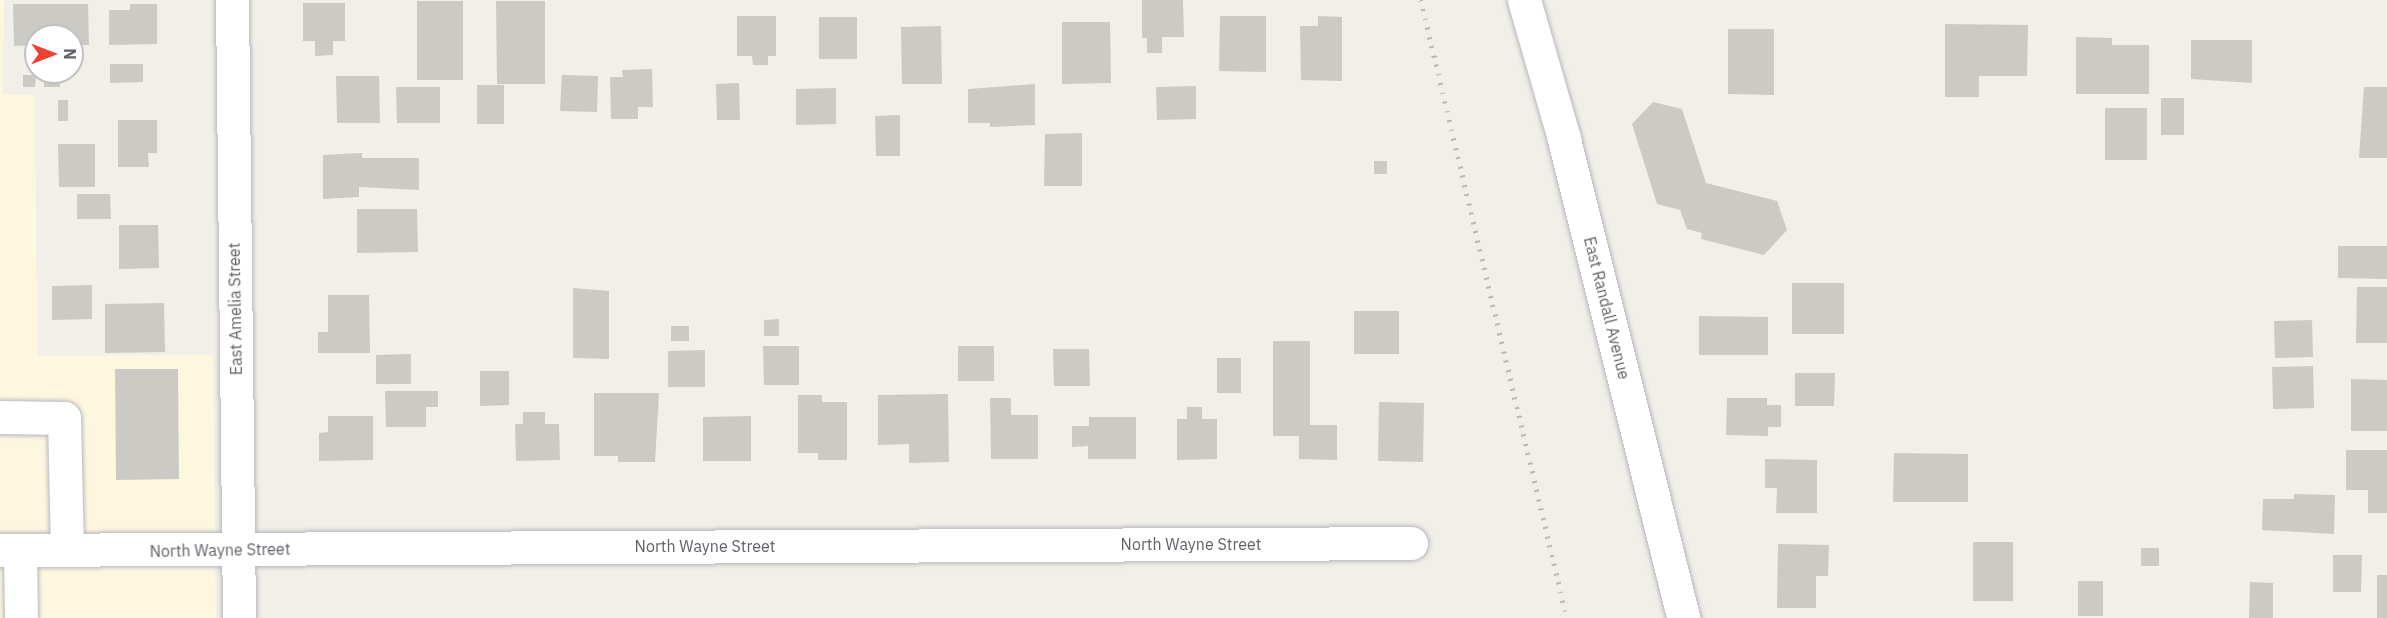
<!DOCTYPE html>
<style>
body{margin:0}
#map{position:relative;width:2387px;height:618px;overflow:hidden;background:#f1efe8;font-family:"IBM Plex Sans",sans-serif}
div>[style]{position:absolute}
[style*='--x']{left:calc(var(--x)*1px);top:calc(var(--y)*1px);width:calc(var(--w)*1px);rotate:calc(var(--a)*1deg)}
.commercial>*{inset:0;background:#fef7e0}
.building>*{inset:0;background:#cccac5}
.roads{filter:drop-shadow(0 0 2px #b5b8bc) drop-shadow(0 0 2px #b5b8bc)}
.minor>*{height:33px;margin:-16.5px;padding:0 16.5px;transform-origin:16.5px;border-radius:16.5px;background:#fff}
.rail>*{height:4.5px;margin-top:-2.25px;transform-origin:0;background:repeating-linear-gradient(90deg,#b6b7b8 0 1.5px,transparent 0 9.5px)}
span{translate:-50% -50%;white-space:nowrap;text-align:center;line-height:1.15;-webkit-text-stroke:6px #fff;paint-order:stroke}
.street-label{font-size:16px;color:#5f6368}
.north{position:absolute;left:24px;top:24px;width:60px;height:60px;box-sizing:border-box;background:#fff;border:2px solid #bfc1c3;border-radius:50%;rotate:90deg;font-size:16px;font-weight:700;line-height:24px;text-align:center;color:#5f6368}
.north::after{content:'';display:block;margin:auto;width:21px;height:27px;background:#ea4335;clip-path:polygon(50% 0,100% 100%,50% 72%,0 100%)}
</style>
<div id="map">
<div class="commercial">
<div style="clip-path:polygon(0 0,4px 0,3px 94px,35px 95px,37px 356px,213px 355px,216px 618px,0 618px)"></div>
</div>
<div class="building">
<div style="clip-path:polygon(1142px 0,1183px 0,1184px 37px,1162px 37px,1162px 53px,1147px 53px,1147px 38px,1142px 38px)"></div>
<div style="clip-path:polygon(417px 1px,463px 1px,463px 80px,417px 80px)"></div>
<div style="clip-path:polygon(496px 1px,545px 1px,545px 84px,497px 84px)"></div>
<div style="clip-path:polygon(303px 3px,345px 3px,345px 41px,333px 41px,333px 55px,315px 56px,315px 41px,303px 41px)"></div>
<div style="clip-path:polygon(13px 4px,88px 4px,89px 45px,72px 45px,72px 36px,36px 36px,36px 45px,14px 46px)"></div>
<div style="clip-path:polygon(130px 4px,157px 4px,157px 44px,109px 45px,109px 10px,130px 10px)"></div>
<div style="clip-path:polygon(737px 16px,776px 16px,776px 56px,768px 56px,768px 65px,753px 65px,752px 56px,737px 56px)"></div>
<div style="clip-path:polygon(1220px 16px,1266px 16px,1266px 72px,1219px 71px)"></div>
<div style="clip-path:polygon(1318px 16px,1342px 17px,1342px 81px,1301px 80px,1300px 26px,1318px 26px)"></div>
<div style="clip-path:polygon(819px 17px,857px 17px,857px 59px,819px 59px)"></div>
<div style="clip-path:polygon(1062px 22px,1110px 22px,1111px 83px,1062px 84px)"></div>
<div style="clip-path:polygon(1945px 24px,2028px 25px,2027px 76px,1979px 76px,1979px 97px,1945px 97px)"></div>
<div style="clip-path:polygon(941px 26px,942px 84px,902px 84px,901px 27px)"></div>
<div style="clip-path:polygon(1728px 29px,1774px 29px,1774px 95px,1728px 94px)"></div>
<div style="clip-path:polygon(2076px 37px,2112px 38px,2112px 45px,2149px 45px,2149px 94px,2076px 94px)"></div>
<div style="clip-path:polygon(2191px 40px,2252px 40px,2252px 83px,2191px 79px)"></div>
<div style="clip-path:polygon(110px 64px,143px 64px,143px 82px,110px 83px)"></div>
<div style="clip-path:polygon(652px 69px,653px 107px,638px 107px,638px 119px,611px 119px,610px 77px,623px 77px,622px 70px)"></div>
<div style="clip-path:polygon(23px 75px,36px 75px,35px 87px,23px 87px)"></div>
<div style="clip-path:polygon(562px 75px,598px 76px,597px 112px,560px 111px)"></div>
<div style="clip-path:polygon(336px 76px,379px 76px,380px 123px,337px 123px)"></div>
<div style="clip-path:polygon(44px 77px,60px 77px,60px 87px,44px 87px)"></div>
<div style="clip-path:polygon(739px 83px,740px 120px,717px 120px,716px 84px)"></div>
<div style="clip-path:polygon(1035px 84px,1035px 125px,990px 127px,990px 123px,968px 123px,968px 89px)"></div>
<div style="clip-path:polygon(477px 85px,504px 85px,504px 124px,477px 124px)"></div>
<div style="clip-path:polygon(1196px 86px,1196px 119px,1157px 120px,1156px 87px)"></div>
<div style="clip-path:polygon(396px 87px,440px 87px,440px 123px,397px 123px)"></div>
<div style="clip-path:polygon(2364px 87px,2387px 87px,2387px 158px,2359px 158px)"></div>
<div style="clip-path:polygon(836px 88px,836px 124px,796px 125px,796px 89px)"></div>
<div style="clip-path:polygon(2161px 98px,2184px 98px,2184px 135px,2161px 135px)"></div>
<div style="clip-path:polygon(58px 100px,68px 100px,68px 121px,58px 121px)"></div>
<div style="clip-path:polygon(1653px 102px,1682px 109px,1706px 183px,1777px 201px,1787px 230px,1764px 255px,1701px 239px,1702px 233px,1687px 229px,1680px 210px,1657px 204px,1632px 124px)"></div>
<div style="clip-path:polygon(2105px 108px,2147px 108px,2147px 160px,2105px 160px)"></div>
<div style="clip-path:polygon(900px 115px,900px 156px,876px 156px,875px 116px)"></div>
<div style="clip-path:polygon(118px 120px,157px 120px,157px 153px,148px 153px,149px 167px,118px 167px)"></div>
<div style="clip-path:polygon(1082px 133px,1082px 186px,1044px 186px,1045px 134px)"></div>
<div style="clip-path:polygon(58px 144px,95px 144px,95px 187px,59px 187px)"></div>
<div style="clip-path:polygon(362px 153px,362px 158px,419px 158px,419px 190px,359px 187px,359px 197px,323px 199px,323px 155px)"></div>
<div style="clip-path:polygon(1374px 161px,1387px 161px,1387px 174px,1374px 174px)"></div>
<div style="clip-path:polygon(77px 194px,110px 194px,111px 219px,77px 219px)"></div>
<div style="clip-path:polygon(357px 209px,417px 209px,418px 252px,357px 253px)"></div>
<div style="clip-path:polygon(119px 225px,158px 225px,159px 268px,119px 269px)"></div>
<div style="clip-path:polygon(2338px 246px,2387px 246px,2387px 279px,2338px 278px)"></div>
<div style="clip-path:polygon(1792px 283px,1844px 283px,1844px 334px,1792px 334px)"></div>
<div style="clip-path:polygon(92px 285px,92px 319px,52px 320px,52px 286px)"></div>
<div style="clip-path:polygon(2357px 287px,2387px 287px,2387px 343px,2356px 343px)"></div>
<div style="clip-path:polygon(573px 288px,609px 291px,609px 359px,573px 358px)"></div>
<div style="clip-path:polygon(328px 295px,369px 295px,370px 353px,318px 353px,318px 332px,328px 332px)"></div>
<div style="clip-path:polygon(164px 303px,165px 352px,105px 353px,105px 304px)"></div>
<div style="clip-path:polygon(1354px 311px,1399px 311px,1399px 354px,1354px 354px)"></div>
<div style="clip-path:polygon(1699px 316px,1768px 317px,1768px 355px,1699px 355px)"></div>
<div style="clip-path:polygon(779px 319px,779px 336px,764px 336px,764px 320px)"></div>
<div style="clip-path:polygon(2312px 320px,2313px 357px,2275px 358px,2274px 321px)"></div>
<div style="clip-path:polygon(671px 326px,689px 326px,689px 341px,671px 341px)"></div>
<div style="clip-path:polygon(1273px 341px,1310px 341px,1310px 425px,1337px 425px,1337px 460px,1299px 459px,1299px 436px,1273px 436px)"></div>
<div style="clip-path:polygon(763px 346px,799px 346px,799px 385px,764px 385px)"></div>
<div style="clip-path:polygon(958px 346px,994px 346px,994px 381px,958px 381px)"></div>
<div style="clip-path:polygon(1053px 349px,1089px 349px,1090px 386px,1054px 386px)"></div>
<div style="clip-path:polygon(705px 350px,705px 387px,668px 387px,668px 351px)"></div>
<div style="clip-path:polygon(411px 354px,411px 384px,376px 384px,376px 355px)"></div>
<div style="clip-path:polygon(1217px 358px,1241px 358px,1241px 393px,1217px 393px)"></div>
<div style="clip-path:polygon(2313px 366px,2314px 408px,2273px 409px,2272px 367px)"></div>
<div style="clip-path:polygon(115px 369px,178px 369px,179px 479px,116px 480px)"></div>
<div style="clip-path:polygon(480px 371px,509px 371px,509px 405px,480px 406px)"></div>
<div style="clip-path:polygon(1795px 373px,1835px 373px,1834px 406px,1795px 406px)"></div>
<div style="clip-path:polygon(2351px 379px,2387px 380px,2387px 431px,2351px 431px)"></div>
<div style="clip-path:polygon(385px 391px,438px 391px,438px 407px,426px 407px,426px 427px,386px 427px)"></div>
<div style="clip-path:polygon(594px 393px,659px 393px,655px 462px,618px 462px,618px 456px,594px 456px)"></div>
<div style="clip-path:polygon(948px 394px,949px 462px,909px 463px,909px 444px,878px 445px,878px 395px)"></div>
<div style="clip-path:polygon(798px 395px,822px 395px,822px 402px,847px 402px,847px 460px,818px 460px,818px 453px,798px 453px)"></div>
<div style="clip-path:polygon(990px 398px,1011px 398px,1011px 415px,1038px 415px,1038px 459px,991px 459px)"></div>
<div style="clip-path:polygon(1727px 398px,1767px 398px,1767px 405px,1781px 405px,1781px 427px,1768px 427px,1768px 436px,1726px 435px)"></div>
<div style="clip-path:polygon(1379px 402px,1424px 403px,1423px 462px,1378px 461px)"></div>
<div style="clip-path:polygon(1187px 407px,1202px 407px,1202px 419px,1217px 419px,1217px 459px,1177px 460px,1177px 419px,1187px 419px)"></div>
<div style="clip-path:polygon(523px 412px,545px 412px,545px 424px,559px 424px,560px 460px,516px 461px,515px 424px,523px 424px)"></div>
<div style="clip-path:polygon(328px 416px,373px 416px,373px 460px,319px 461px,319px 433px,328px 432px)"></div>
<div style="clip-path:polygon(751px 416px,751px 461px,703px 461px,703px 417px)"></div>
<div style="clip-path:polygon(1089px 417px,1136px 417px,1136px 459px,1088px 459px,1088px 446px,1072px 447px,1072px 426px,1089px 426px)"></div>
<div style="clip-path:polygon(2346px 450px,2387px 450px,2387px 513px,2368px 513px,2368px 490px,2346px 490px)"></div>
<div style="clip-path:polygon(1894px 453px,1968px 454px,1968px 502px,1893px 502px)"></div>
<div style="clip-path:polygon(1765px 459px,1817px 460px,1817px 513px,1776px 513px,1777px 488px,1765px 488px)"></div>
<div style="clip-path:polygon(2294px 494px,2335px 495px,2334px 534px,2262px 530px,2263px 499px,2294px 499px)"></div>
<div style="clip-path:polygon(1973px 542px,2013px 542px,2013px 601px,1973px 601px)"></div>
<div style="clip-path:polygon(1778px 544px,1829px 545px,1828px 576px,1816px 576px,1816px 608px,1777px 608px)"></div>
<div style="clip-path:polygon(2141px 548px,2159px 548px,2159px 566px,2141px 566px)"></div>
<div style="clip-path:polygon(2333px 555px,2362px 555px,2361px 592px,2333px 592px)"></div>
<div style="clip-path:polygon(2377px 575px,2387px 575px,2387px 618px,2377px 618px)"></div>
<div style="clip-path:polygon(2078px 581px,2103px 581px,2103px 616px,2078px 616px)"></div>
<div style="clip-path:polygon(2250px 582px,2273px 583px,2273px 618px,2249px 618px)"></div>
</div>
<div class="roads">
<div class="minor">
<div style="--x:232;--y:0;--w:618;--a:89.35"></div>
<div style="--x:1524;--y:0;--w:145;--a:73.9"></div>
<div style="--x:1564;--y:139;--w:494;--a:76"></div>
<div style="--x:0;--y:417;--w:64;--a:0.9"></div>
<div style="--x:64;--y:418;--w:132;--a:88.7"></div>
<div style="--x:0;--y:550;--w:1411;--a:-0.28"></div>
<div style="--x:20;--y:550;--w:68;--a:89.2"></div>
</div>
</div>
<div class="rail">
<div style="--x:1421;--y:0;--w:635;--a:76.71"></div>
</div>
<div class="street-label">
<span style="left:1607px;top:308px;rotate:76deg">East Randall Avenue</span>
<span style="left:235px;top:309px;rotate:-91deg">East Amelia Street</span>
<span style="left:1191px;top:544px">North Wayne Street</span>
<span style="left:705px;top:546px">North Wayne Street</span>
<span style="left:220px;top:550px;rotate:-1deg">North Wayne Street</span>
</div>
<div class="north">N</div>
</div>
